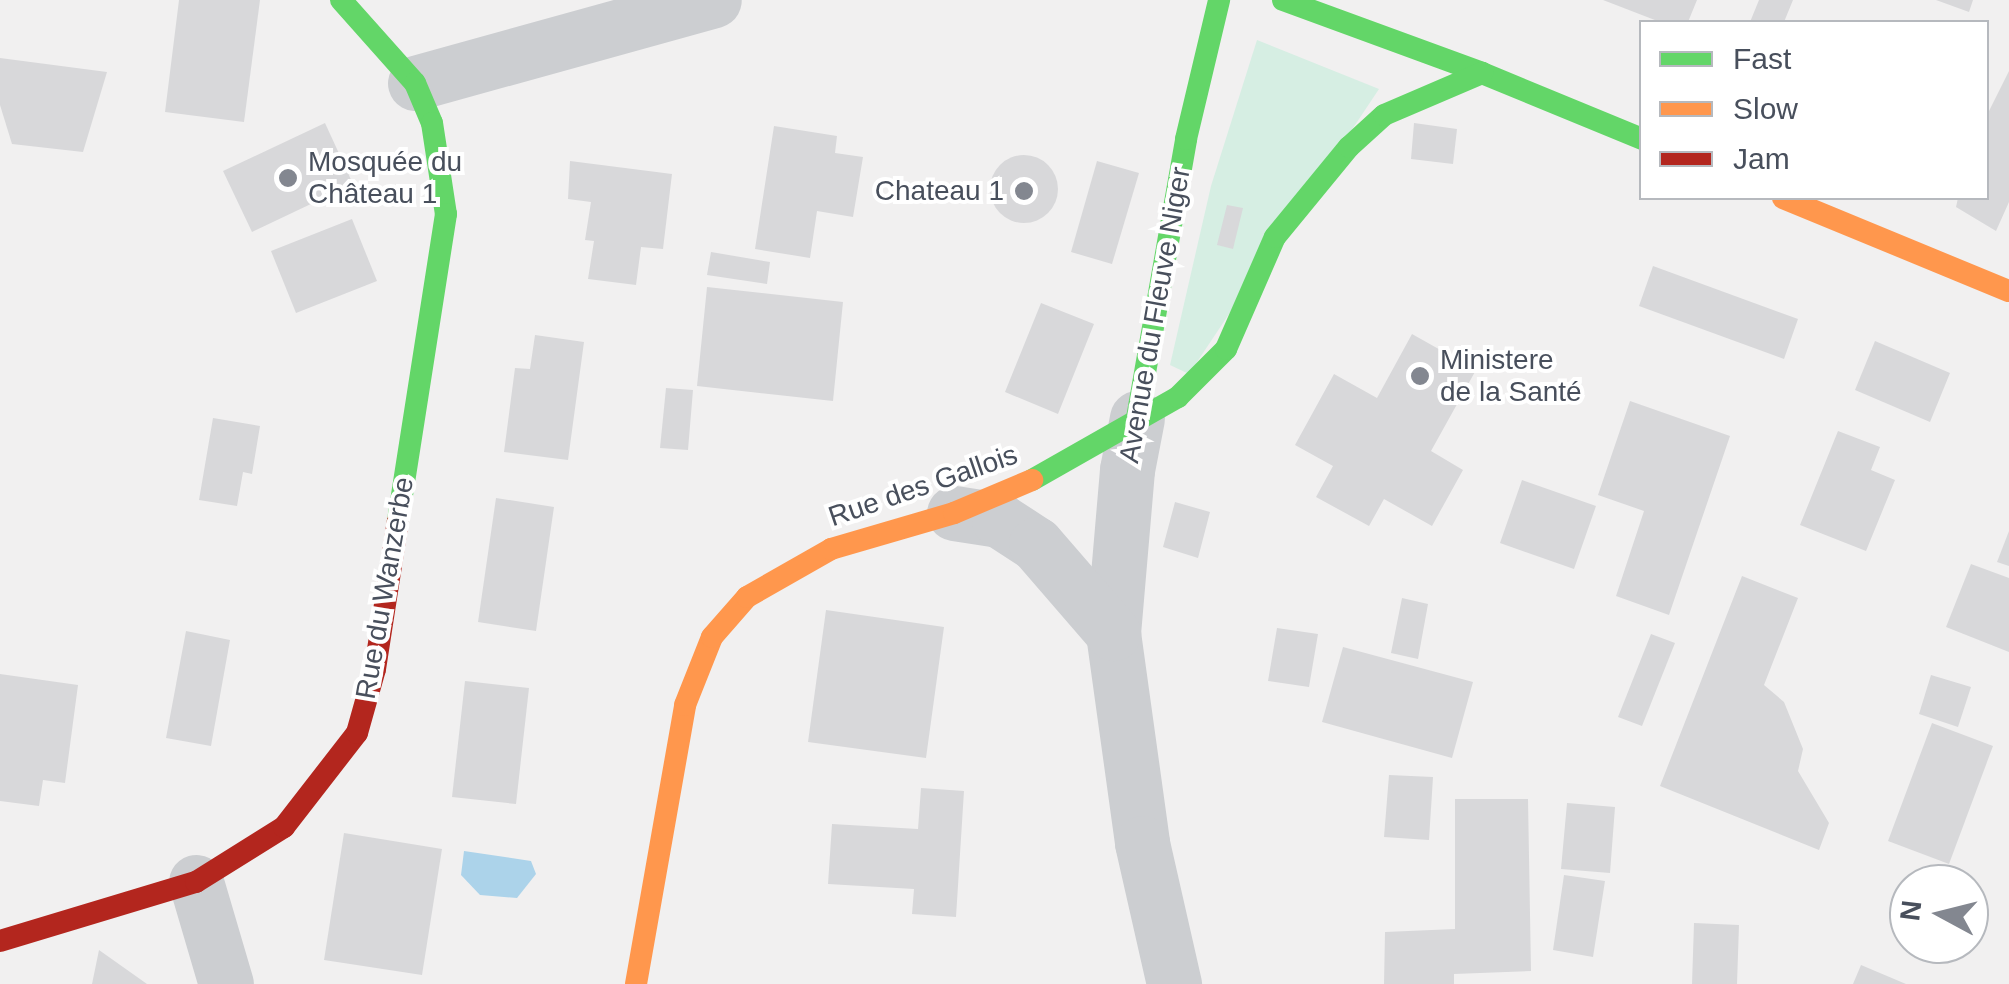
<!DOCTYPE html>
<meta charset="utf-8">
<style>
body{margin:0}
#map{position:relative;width:2009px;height:984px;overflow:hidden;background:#f1f0f0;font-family:Helvetica,sans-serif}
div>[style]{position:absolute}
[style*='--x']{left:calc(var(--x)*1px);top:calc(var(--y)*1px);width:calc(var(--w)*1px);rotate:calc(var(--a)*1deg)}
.green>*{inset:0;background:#d6eee3}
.water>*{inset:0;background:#acd3ea}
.building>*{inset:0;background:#d8d8da}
.round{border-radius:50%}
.street>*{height:55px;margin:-27.5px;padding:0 27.5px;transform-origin:27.5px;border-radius:27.5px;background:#ccced1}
.fast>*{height:22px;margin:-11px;padding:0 11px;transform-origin:11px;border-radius:11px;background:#63d668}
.slow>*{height:22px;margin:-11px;padding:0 11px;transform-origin:11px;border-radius:11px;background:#ff974d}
.jam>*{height:22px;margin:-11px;padding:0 11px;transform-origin:11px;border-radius:11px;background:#b3261e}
.dots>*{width:28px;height:28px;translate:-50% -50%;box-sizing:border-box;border:5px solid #fff;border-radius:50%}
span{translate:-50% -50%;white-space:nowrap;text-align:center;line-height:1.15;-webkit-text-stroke:8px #fff;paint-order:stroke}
.poi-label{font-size:28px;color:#484f5c}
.left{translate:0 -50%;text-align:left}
.right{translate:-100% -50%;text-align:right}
.street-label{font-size:28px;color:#484f5c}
.legend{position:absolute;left:1639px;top:20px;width:350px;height:180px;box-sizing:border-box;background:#fff;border:2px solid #b6b9be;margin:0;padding:12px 18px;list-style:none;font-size:30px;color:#484f5c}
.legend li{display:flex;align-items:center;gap:20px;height:50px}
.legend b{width:50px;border:2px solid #b6b9be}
.north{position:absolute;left:1889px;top:864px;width:100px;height:100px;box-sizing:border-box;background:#fff;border:2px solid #b6b9be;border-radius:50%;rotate:277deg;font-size:28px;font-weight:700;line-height:40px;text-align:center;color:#484f5c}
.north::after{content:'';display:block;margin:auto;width:35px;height:45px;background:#838790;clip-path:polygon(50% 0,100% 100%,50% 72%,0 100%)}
</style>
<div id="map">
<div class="green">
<div style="clip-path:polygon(1257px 40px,1379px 89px,1189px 374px,1170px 365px,1211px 186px)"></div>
</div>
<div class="water">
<div style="clip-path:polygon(464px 851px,531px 861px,536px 874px,517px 898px,480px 895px,461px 875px)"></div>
</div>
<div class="building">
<div style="clip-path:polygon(179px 0,260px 0,244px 122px,165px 112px)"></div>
<div style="clip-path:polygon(1603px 0,1697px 0,1688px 22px,1660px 22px)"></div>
<div style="clip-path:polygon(1759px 0,1793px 0,1784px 22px,1750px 22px)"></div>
<div style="clip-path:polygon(1936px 0,1973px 0,1969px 12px)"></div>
<div style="clip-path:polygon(0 58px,107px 72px,83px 152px,12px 144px,0 105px)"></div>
<div style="clip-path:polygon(2009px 71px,2009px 202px,1996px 231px,1956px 207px,1958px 198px,1986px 198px,1986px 117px)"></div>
<div style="clip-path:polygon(325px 123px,353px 184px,252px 232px,223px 171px)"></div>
<div style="clip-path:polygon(1414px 123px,1457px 129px,1453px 164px,1411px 159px)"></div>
<div style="clip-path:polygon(774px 126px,837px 136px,835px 153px,863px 157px,853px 217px,817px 211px,810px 258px,755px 249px)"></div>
<div class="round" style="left:990px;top:155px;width:68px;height:68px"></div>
<div style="clip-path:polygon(570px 161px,672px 174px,663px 249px,641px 247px,636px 285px,588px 279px,594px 241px,585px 240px,591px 202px,568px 199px)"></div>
<div style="clip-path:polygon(1097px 161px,1139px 173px,1112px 264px,1071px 252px)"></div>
<div style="clip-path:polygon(1227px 205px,1243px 208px,1233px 249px,1217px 245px)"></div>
<div style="clip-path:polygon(352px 219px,377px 281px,296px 313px,271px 251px)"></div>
<div style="clip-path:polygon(711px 252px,770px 262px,767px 284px,707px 275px)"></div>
<div style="clip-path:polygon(1653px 266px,1798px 319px,1784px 359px,1639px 306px)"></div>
<div style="clip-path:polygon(707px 287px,843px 302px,833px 401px,697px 386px)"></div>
<div style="clip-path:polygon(1041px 303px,1094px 324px,1058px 414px,1005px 392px)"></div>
<div style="clip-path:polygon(1412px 334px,1476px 370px,1431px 451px,1463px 470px,1432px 526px,1384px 499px,1369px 526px,1316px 497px,1333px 466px,1295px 445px,1334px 374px,1377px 398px)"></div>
<div style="clip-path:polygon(535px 335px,584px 342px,568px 460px,504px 452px,515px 368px,530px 369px)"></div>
<div style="clip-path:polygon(1875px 341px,1950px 373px,1930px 422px,1855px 390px)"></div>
<div style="clip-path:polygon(666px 388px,693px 390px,688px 450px,660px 448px)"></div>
<div style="clip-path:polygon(1630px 401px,1730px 436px,1669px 615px,1616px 596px,1644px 511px,1598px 495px)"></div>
<div style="clip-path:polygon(213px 418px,260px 426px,252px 474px,243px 472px,237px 506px,199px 500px)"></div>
<div style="clip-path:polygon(1838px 431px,1880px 447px,1871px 470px,1895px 480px,1866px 551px,1800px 525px)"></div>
<div style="clip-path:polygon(1522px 480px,1596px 506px,1574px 569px,1500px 543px)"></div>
<div style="clip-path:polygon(496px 498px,554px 507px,536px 631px,478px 622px)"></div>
<div style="clip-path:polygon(1175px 502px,1210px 512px,1198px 558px,1163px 547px)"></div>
<div style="clip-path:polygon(2009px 531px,2009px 566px,1997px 562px)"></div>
<div style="clip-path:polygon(1971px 564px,2009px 578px,2009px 652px,1946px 627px)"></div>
<div style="clip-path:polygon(1742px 576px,1798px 598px,1764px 685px,1784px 702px,1803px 749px,1798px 771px,1829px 823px,1819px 850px,1660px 786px)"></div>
<div style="clip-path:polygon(1402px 598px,1428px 604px,1418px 659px,1391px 653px)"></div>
<div style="clip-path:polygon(826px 610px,944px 627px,926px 758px,808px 742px)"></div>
<div style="clip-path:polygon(1277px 628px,1318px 634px,1309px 687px,1268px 681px)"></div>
<div style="clip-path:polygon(186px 631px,230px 640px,211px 746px,166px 738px)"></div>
<div style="clip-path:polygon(1651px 634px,1675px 643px,1642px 726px,1618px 717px)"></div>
<div style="clip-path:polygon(1343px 647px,1473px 682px,1452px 758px,1322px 722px)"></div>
<div style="clip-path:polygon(0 674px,78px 685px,65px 783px,43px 780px,39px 806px,0 801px)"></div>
<div style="clip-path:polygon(1931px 675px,1971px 687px,1958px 727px,1919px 714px)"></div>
<div style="clip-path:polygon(465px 681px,529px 688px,516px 804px,452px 797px)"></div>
<div style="clip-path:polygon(1932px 723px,1993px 746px,1949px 864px,1888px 841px)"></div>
<div style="clip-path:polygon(1389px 775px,1433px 777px,1429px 840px,1384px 837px)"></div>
<div style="clip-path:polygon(921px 788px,964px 791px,956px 917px,912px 914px,914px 889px,828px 884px,832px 824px,918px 829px)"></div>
<div style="clip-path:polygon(1455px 799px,1528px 799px,1531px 971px,1454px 974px,1454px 984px,1384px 984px,1385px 932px,1455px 929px)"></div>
<div style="clip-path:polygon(1567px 803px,1615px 807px,1610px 873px,1561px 869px)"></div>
<div style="clip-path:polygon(344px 833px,442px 849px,422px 975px,324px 960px)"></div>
<div style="clip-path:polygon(1564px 875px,1605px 881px,1593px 957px,1553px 950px)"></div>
<div style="clip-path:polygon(1694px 923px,1739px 925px,1737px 984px,1692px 984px)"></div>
<div style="clip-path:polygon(99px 950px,147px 984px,92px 984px)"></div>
<div style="clip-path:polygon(1861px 965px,1906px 984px,1853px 984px)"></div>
</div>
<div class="street">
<div style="--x:415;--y:83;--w:310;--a:-15.5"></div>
<div style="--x:1137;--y:418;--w:53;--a:100.9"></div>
<div style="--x:1127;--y:470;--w:164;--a:94.9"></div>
<div style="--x:1113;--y:633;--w:212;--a:82.1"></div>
<div style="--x:1142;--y:843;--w:145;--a:77.2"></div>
<div style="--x:954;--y:513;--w:46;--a:8.8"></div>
<div style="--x:999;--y:520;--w:44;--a:33"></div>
<div style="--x:1036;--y:544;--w:118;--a:49.1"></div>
<div style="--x:196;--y:882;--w:106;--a:73.6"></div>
</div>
<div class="fast">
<div style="--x:341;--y:0;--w:111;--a:48.3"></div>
<div style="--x:415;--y:83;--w:43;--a:67"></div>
<div style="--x:432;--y:123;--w:92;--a:81.3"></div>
<div style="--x:446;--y:214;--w:311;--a:98.9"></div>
<div style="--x:1283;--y:0;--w:212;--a:20.1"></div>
<div style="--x:1482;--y:73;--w:173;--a:22.4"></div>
<div style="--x:1137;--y:418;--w:283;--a:-80"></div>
<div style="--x:1186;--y:139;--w:143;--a:-76.6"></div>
<div style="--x:1032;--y:480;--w:168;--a:-29.6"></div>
<div style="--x:1178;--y:397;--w:68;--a:-45"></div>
<div style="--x:1226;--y:349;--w:122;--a:-66.4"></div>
<div style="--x:1275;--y:237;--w:117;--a:-50.6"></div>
<div style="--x:1349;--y:147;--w:47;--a:-42.4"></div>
<div style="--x:1384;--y:115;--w:107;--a:-23.2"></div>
</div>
<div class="slow">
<div style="--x:1783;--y:198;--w:244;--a:22.4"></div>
<div style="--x:636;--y:984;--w:283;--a:-80"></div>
<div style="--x:685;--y:705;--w:73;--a:-68.3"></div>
<div style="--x:712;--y:637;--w:53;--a:-48.8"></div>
<div style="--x:747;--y:597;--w:97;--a:-29.7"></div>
<div style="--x:831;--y:549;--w:128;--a:-16.3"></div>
<div style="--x:954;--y:513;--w:85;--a:-22.9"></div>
</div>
<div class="jam">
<div style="--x:0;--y:941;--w:205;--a:-16.8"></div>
<div style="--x:196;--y:882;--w:104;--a:-32"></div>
<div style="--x:284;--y:827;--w:119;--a:-52.2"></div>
<div style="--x:357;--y:733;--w:66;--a:-74.3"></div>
<div style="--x:375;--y:669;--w:150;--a:-81.2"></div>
</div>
<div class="dots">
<div style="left:288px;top:178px;background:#838790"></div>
<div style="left:1024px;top:191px;background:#838790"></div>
<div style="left:1420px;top:376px;background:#838790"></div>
</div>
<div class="poi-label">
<span class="left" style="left:308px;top:178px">Mosquée du<br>Château 1</span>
<span class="right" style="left:1004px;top:191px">Chateau 1</span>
<span class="left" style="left:1440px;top:376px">Ministere<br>de la Santé</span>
</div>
<div class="street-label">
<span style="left:1155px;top:315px;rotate:-80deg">Avenue du Fleuve Niger</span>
<span style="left:923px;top:486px;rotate:-19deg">Rue des Gallois</span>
<span style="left:385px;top:588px;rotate:-80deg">Rue du Wanzerbe</span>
</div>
<ul class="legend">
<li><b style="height:12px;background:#63d668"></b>Fast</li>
<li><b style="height:12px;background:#ff974d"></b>Slow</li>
<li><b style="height:12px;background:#b3261e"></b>Jam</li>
</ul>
<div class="north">N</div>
</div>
